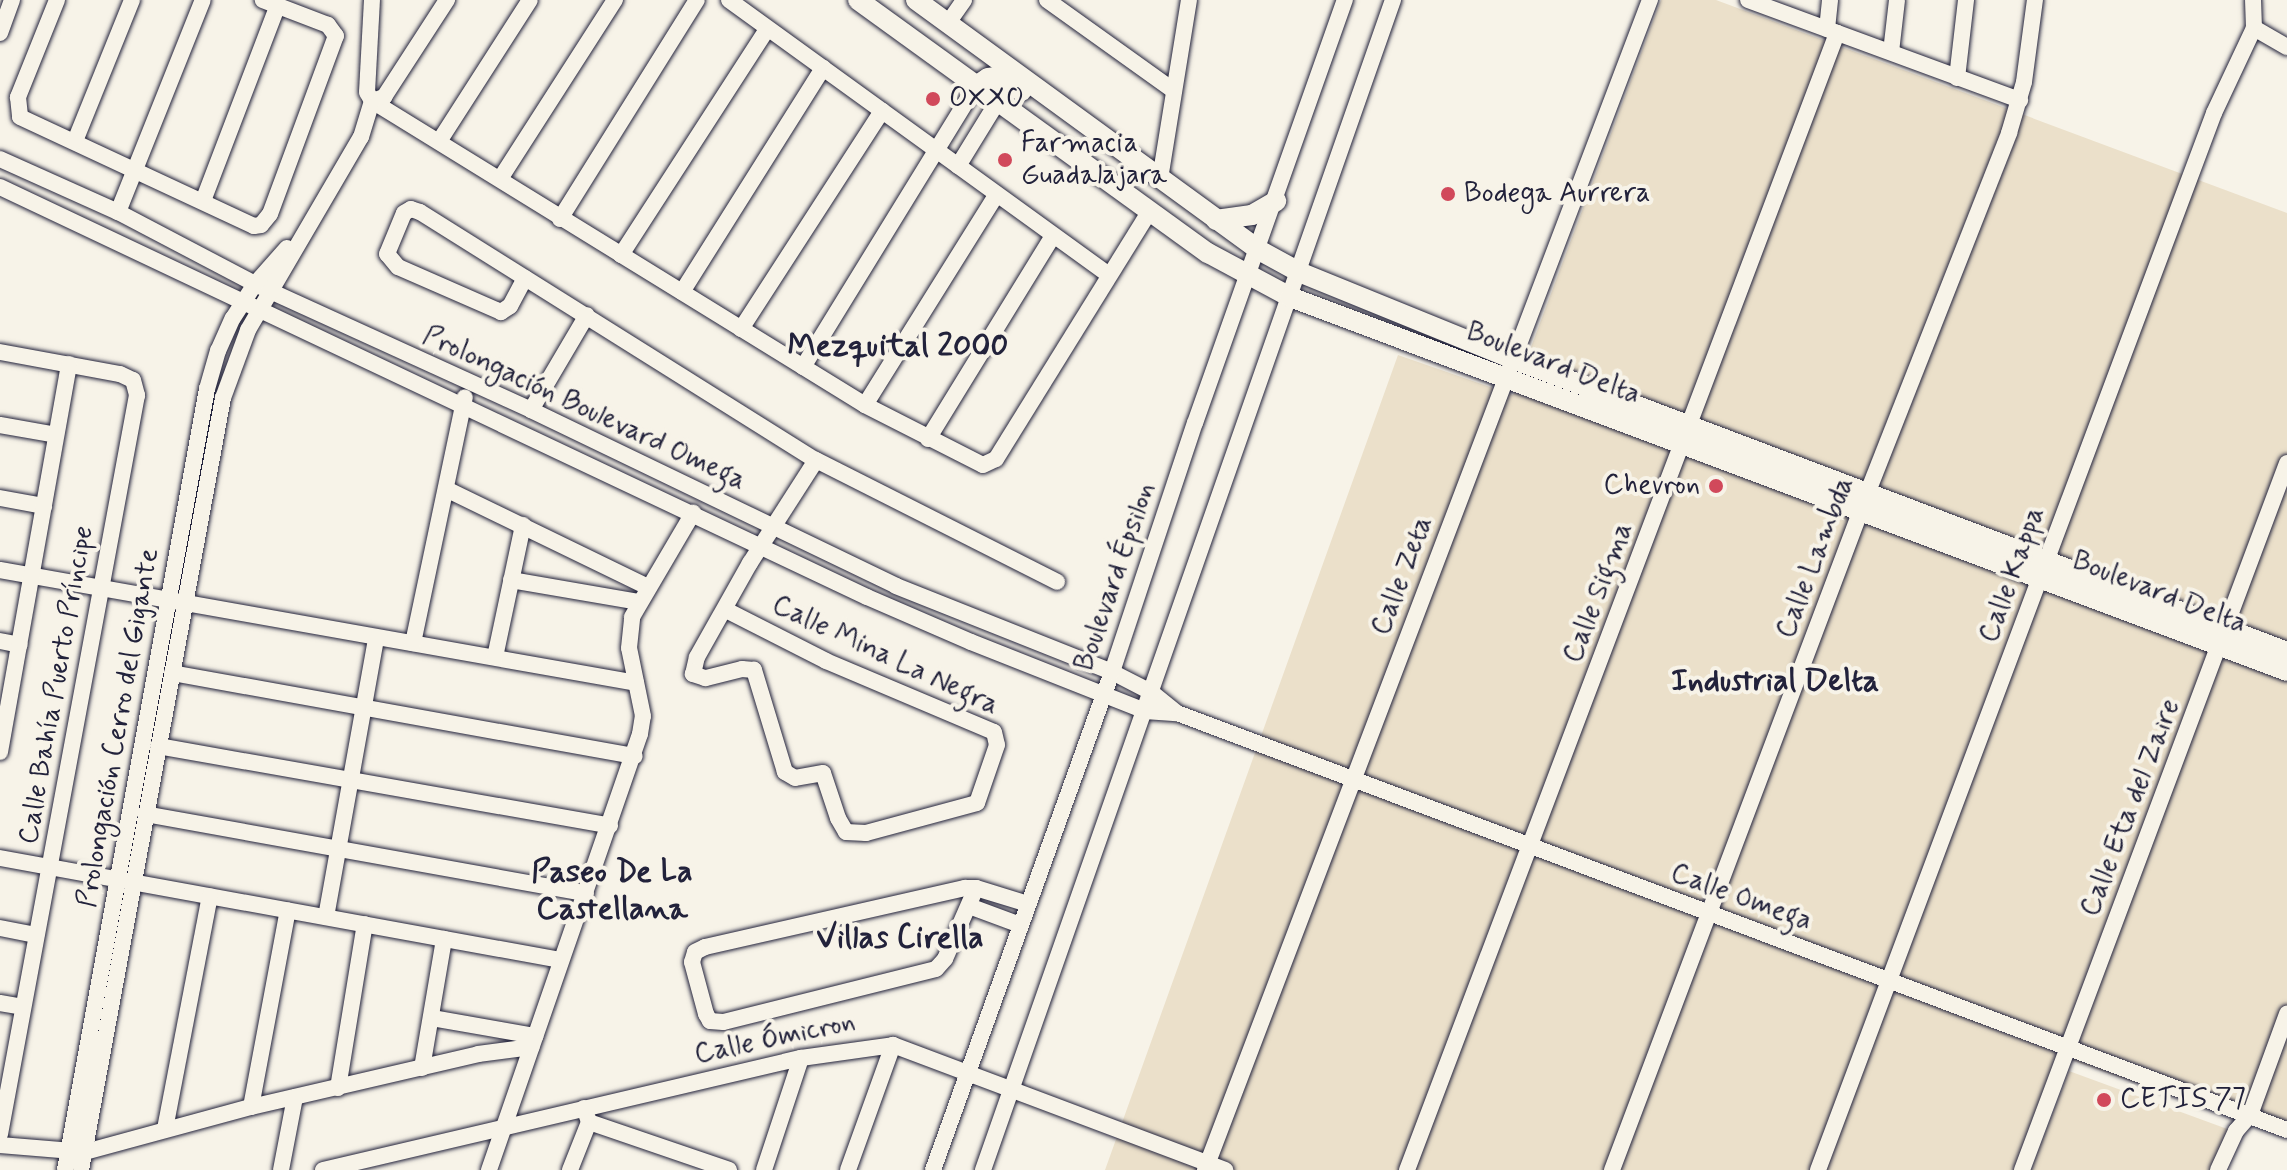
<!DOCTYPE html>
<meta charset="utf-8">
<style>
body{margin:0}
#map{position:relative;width:2287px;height:1170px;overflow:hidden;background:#f7f3e8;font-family:Mynerve,sans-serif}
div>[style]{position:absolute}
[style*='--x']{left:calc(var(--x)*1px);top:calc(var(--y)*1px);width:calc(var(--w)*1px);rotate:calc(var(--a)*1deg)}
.built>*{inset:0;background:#ebe0ca}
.roads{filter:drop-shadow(0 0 2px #22223b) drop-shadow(0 0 2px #22223b)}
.minor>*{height:16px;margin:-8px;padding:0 8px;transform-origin:8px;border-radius:8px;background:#f7f3e8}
.major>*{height:20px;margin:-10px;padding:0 10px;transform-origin:10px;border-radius:10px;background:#f7f3e8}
.dots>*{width:22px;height:22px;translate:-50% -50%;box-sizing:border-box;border:4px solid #f7f3e8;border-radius:50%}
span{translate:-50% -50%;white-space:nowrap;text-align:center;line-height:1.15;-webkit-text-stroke:8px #f7f3e8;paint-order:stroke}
.poi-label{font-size:28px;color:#22223b}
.left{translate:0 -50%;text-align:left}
.right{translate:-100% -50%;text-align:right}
.street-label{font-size:28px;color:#22223b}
.quarter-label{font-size:32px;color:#22223b;font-weight:700}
</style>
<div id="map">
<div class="built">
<div style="clip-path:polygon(1661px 0,1716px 0,2287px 213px,2287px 1137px,2071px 1060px,2026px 1170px,1105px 1170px,1398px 355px,1513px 395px)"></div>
<div style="clip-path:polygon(2069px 1071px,2230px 1130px,2215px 1170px,2031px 1170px)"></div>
</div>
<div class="roads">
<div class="minor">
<div style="--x:57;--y:0;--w:105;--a:111.9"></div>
<div style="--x:18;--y:97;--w:20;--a:84"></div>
<div style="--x:20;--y:117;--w:258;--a:25"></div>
<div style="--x:254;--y:226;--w:7;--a:-8"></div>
<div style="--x:261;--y:225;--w:14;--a:-51"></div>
<div style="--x:270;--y:214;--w:190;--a:-69.7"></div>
<div style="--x:336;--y:36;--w:14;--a:-126"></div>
<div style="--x:328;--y:25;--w:70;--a:-159"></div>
<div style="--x:729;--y:0;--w:469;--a:35.9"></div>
<div style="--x:1047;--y:0;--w:156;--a:35.6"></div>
<div style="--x:1748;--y:0;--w:290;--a:20.2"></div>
<div style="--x:948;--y:23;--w:28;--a:-55"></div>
<div style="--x:2254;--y:28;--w:38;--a:30"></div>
<div style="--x:1827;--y:29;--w:29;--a:-84"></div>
<div style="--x:0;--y:33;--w:35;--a:-70"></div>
<div style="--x:1891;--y:52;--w:52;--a:-83.4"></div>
<div style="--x:1957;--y:78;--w:79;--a:-83.4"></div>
<div style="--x:372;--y:101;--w:579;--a:31.66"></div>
<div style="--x:865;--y:405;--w:132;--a:27"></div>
<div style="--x:983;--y:465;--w:14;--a:-25"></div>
<div style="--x:996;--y:459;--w:292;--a:-58.2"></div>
<div style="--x:372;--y:101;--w:13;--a:-18"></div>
<div style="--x:384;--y:97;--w:116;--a:-57"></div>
<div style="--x:440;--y:140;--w:166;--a:-57.3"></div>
<div style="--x:75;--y:141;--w:152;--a:-68"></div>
<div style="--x:0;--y:159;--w:129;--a:24.2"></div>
<div style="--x:118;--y:212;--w:155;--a:27.7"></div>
<div style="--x:255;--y:284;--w:303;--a:24.5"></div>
<div style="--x:531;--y:410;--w:405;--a:25.7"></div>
<div style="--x:896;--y:586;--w:232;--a:21.7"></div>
<div style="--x:1112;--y:672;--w:44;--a:27.1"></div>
<div style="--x:1151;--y:692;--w:33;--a:39"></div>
<div style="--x:958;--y:166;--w:76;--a:-58.4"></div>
<div style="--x:500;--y:179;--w:213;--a:-57.3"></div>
<div style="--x:1160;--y:179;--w:181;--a:-80.8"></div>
<div style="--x:0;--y:187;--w:959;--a:25.31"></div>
<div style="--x:867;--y:597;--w:113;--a:23.4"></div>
<div style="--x:971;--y:642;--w:187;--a:21.6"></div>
<div style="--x:1145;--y:711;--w:32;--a:4"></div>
<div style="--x:1177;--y:713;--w:1186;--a:20.59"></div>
<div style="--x:203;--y:201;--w:210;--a:-69.1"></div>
<div style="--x:118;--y:212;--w:228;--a:-68.2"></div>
<div style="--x:560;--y:219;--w:258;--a:-58"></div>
<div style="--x:621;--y:255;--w:269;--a:-57.1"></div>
<div style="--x:525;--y:278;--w:32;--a:118"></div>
<div style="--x:510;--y:306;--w:11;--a:146"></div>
<div style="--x:501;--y:312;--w:112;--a:-156.4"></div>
<div style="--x:398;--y:267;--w:17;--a:-130"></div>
<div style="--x:387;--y:254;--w:44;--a:-67.5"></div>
<div style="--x:404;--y:213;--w:8;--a:-30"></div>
<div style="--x:411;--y:209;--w:9;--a:18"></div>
<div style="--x:420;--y:212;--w:467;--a:32.1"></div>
<div style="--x:816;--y:460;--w:270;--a:26.8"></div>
<div style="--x:682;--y:292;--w:265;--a:-57.8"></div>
<div style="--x:741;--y:329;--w:260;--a:-57.1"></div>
<div style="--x:0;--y:352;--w:122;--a:10.4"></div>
<div style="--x:120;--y:374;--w:14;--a:25"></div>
<div style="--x:133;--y:380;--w:16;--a:75"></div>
<div style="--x:137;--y:395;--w:752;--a:100.5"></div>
<div style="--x:803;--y:367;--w:330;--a:-58.4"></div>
<div style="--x:865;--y:405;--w:248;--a:-58"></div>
<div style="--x:531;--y:410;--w:110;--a:-59.5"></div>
<div style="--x:0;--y:425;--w:57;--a:10.1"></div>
<div style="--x:928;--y:439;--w:238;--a:-58.4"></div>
<div style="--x:446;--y:489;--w:225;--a:25.9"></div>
<div style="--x:0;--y:498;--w:45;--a:10.3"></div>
<div style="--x:0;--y:570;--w:646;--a:10.07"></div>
<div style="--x:511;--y:580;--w:129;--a:9.8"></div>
<div style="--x:726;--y:610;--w:112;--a:27"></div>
<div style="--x:826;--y:661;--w:182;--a:22.9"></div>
<div style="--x:994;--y:732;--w:13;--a:77"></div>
<div style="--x:997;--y:745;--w:61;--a:109"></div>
<div style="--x:977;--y:803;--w:115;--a:164.9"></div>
<div style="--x:866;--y:833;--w:20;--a:-177"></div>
<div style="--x:846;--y:832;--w:16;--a:-120"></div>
<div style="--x:838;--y:818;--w:47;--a:-108.4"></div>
<div style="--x:823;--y:773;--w:28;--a:170"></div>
<div style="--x:795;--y:778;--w:12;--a:-149"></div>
<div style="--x:785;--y:772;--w:107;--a:-106.9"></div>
<div style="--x:754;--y:670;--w:12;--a:-175"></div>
<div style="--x:742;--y:669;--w:38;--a:166"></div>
<div style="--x:705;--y:678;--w:13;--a:-162"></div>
<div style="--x:693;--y:674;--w:17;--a:-77"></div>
<div style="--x:697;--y:657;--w:108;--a:-60.6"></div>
<div style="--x:750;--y:563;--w:122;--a:-57.3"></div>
<div style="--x:0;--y:641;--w:20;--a:11"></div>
<div style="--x:413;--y:643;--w:251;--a:-78.1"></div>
<div style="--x:495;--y:657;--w:135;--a:-78"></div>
<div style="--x:172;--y:673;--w:470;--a:10.2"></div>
<div style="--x:158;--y:746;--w:459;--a:10"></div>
<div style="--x:0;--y:752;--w:394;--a:-79.9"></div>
<div style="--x:145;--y:814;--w:448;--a:10.2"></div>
<div style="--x:0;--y:858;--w:569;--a:10.32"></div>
<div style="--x:976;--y:888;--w:77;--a:113.6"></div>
<div style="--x:945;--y:959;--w:13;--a:132"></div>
<div style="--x:936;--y:969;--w:219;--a:166"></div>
<div style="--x:723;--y:1022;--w:13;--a:-176"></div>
<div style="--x:710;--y:1021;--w:8;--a:-120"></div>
<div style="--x:706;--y:1014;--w:54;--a:-105.1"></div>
<div style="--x:692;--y:962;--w:10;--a:-73"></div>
<div style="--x:695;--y:952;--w:11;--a:-27"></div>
<div style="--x:705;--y:947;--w:267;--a:-12.8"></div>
<div style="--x:965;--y:888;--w:11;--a:0"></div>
<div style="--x:976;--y:888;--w:54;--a:17.1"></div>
<div style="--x:969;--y:906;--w:54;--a:20.4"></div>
<div style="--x:326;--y:917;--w:282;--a:-79.8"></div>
<div style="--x:0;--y:928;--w:37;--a:11"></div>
<div style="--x:0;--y:1003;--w:23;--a:10"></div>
<div style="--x:432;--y:1018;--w:105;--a:9.9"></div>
<div style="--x:422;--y:1068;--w:131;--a:-80.3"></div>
<div style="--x:338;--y:1088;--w:166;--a:-80.7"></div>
<div style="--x:251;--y:1107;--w:200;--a:-79.4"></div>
<div style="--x:584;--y:1108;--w:15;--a:70"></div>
<div style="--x:589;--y:1122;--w:148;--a:18.9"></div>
<div style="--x:165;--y:1129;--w:237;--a:-79.1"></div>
<div style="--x:0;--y:1145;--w:85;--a:4.7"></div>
<div style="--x:85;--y:1152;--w:172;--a:-15.2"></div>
<div style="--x:251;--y:1107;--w:233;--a:-13.1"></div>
<div style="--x:478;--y:1054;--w:54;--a:-7.4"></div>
<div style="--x:65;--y:1170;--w:794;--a:-79.7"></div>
<div style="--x:207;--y:389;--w:40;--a:-74"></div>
<div style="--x:218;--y:351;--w:36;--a:-66"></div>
<div style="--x:233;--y:318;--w:40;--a:-57.1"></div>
<div style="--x:255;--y:284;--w:48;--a:-48.4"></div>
<div style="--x:81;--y:1170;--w:785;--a:-79.58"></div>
<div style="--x:223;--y:398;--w:72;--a:-69.8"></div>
<div style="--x:248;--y:330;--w:224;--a:-59.7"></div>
<div style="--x:361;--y:137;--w:38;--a:-73"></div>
<div style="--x:372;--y:101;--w:10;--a:-119"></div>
<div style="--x:367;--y:92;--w:92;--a:-86.9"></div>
<div style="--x:281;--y:1170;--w:74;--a:-79.1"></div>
<div style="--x:323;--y:1170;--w:491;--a:-13.2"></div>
<div style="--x:801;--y:1058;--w:93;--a:-8"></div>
<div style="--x:893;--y:1045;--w:355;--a:20.6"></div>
<div style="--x:489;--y:1170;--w:461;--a:-70.9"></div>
<div style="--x:640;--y:734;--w:18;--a:-81"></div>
<div style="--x:643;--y:716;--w:69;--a:-101.6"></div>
<div style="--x:629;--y:648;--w:31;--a:-84"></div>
<div style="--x:632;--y:617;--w:121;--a:-59.6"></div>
<div style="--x:570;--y:1170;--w:52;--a:-68.4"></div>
<div style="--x:764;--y:1170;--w:118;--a:-71.7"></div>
<div style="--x:848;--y:1170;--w:133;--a:-70.2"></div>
<div style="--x:933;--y:1170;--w:529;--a:-70.23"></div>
<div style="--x:1112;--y:672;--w:262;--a:-71.6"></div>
<div style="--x:1195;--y:423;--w:449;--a:-70.5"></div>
<div style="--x:983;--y:1170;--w:1240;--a:-70.69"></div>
<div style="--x:1205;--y:1170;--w:1252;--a:-69.18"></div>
<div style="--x:1407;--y:1170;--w:1216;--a:-69.28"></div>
<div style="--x:1612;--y:1170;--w:722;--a:-69.33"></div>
<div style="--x:1867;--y:494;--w:388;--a:-68.5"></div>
<div style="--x:2009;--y:133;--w:53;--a:-73.6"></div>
<div style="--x:2024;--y:82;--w:83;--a:-82.4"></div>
<div style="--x:1818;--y:1170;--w:1129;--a:-69.46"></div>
<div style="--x:2214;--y:113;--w:94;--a:-64.8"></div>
<div style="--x:2254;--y:28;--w:28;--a:-92"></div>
<div style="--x:2022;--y:1170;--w:755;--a:-69.45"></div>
<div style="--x:2218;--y:1170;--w:43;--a:-65.2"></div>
<div style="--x:2236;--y:1131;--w:21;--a:-49"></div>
<div style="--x:2250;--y:1115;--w:108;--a:-69.9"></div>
</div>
<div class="major">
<div style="--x:858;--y:0;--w:432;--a:35.9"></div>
<div style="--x:1208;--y:253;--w:93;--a:28.2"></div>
<div style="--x:1290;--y:297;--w:1065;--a:20.56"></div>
<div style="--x:916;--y:0;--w:422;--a:36.1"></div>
<div style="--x:1257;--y:249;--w:48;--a:28.7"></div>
<div style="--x:1299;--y:272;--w:231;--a:22.1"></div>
<div style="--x:1513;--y:359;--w:828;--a:20.73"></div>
<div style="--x:976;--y:86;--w:14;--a:-34"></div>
<div style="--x:988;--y:78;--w:8;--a:-7"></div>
<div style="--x:996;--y:77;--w:29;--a:29"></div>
<div style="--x:1216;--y:220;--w:36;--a:-8"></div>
<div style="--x:1252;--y:215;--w:28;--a:-30"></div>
</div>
</div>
<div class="dots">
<div style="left:933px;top:99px;background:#d1495b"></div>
<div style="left:1005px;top:160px;background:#d1495b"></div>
<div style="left:1448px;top:194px;background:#d1495b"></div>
<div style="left:1716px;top:486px;background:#d1495b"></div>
<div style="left:2104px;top:1100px;background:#d1495b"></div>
</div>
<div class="poi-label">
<span class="left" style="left:949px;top:99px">OXXO</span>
<span class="left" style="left:1021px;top:160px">Farmacia<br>Guadalajara</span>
<span class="left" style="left:1464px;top:194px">Bodega Aurrera</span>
<span class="right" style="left:1700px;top:486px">Chevron</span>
<span class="left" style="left:2120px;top:1100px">CETIS 77</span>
</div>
<div class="street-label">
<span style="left:1553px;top:364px;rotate:21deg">Boulevard Delta</span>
<span style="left:584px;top:409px;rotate:25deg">Prolongación Boulevard Omega</span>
<span style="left:1816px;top:558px;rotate:-69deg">Calle Lambda</span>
<span style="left:2013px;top:575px;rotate:-70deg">Calle Kappa</span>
<span style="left:1403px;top:576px;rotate:-69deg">Calle Zeta</span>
<span style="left:1116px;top:577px;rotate:-71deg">Boulevard Épsilon</span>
<span style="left:1599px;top:593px;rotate:-69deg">Calle Sigma</span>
<span style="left:2159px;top:593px;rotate:21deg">Boulevard Delta</span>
<span style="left:885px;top:656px;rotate:25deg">Calle Mina La Negra</span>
<span style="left:57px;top:685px;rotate:-80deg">Calle Bahía Puerto Príncipe</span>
<span style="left:119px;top:728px;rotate:-80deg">Prolongación Cerro del Gigante</span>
<span style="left:2131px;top:808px;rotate:-69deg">Calle Eta del Zaire</span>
<span style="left:1741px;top:898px;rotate:20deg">Calle Omega</span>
<span style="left:775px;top:1039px;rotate:-12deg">Calle Ómicron</span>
</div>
<div class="quarter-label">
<span style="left:898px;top:346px">Mezquital 2000</span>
<span style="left:1775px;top:681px">Industrial Delta</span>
<span style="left:612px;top:891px">Paseo De La<br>Castellana</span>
<span style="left:900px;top:938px">Villas Cirella</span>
</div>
</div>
